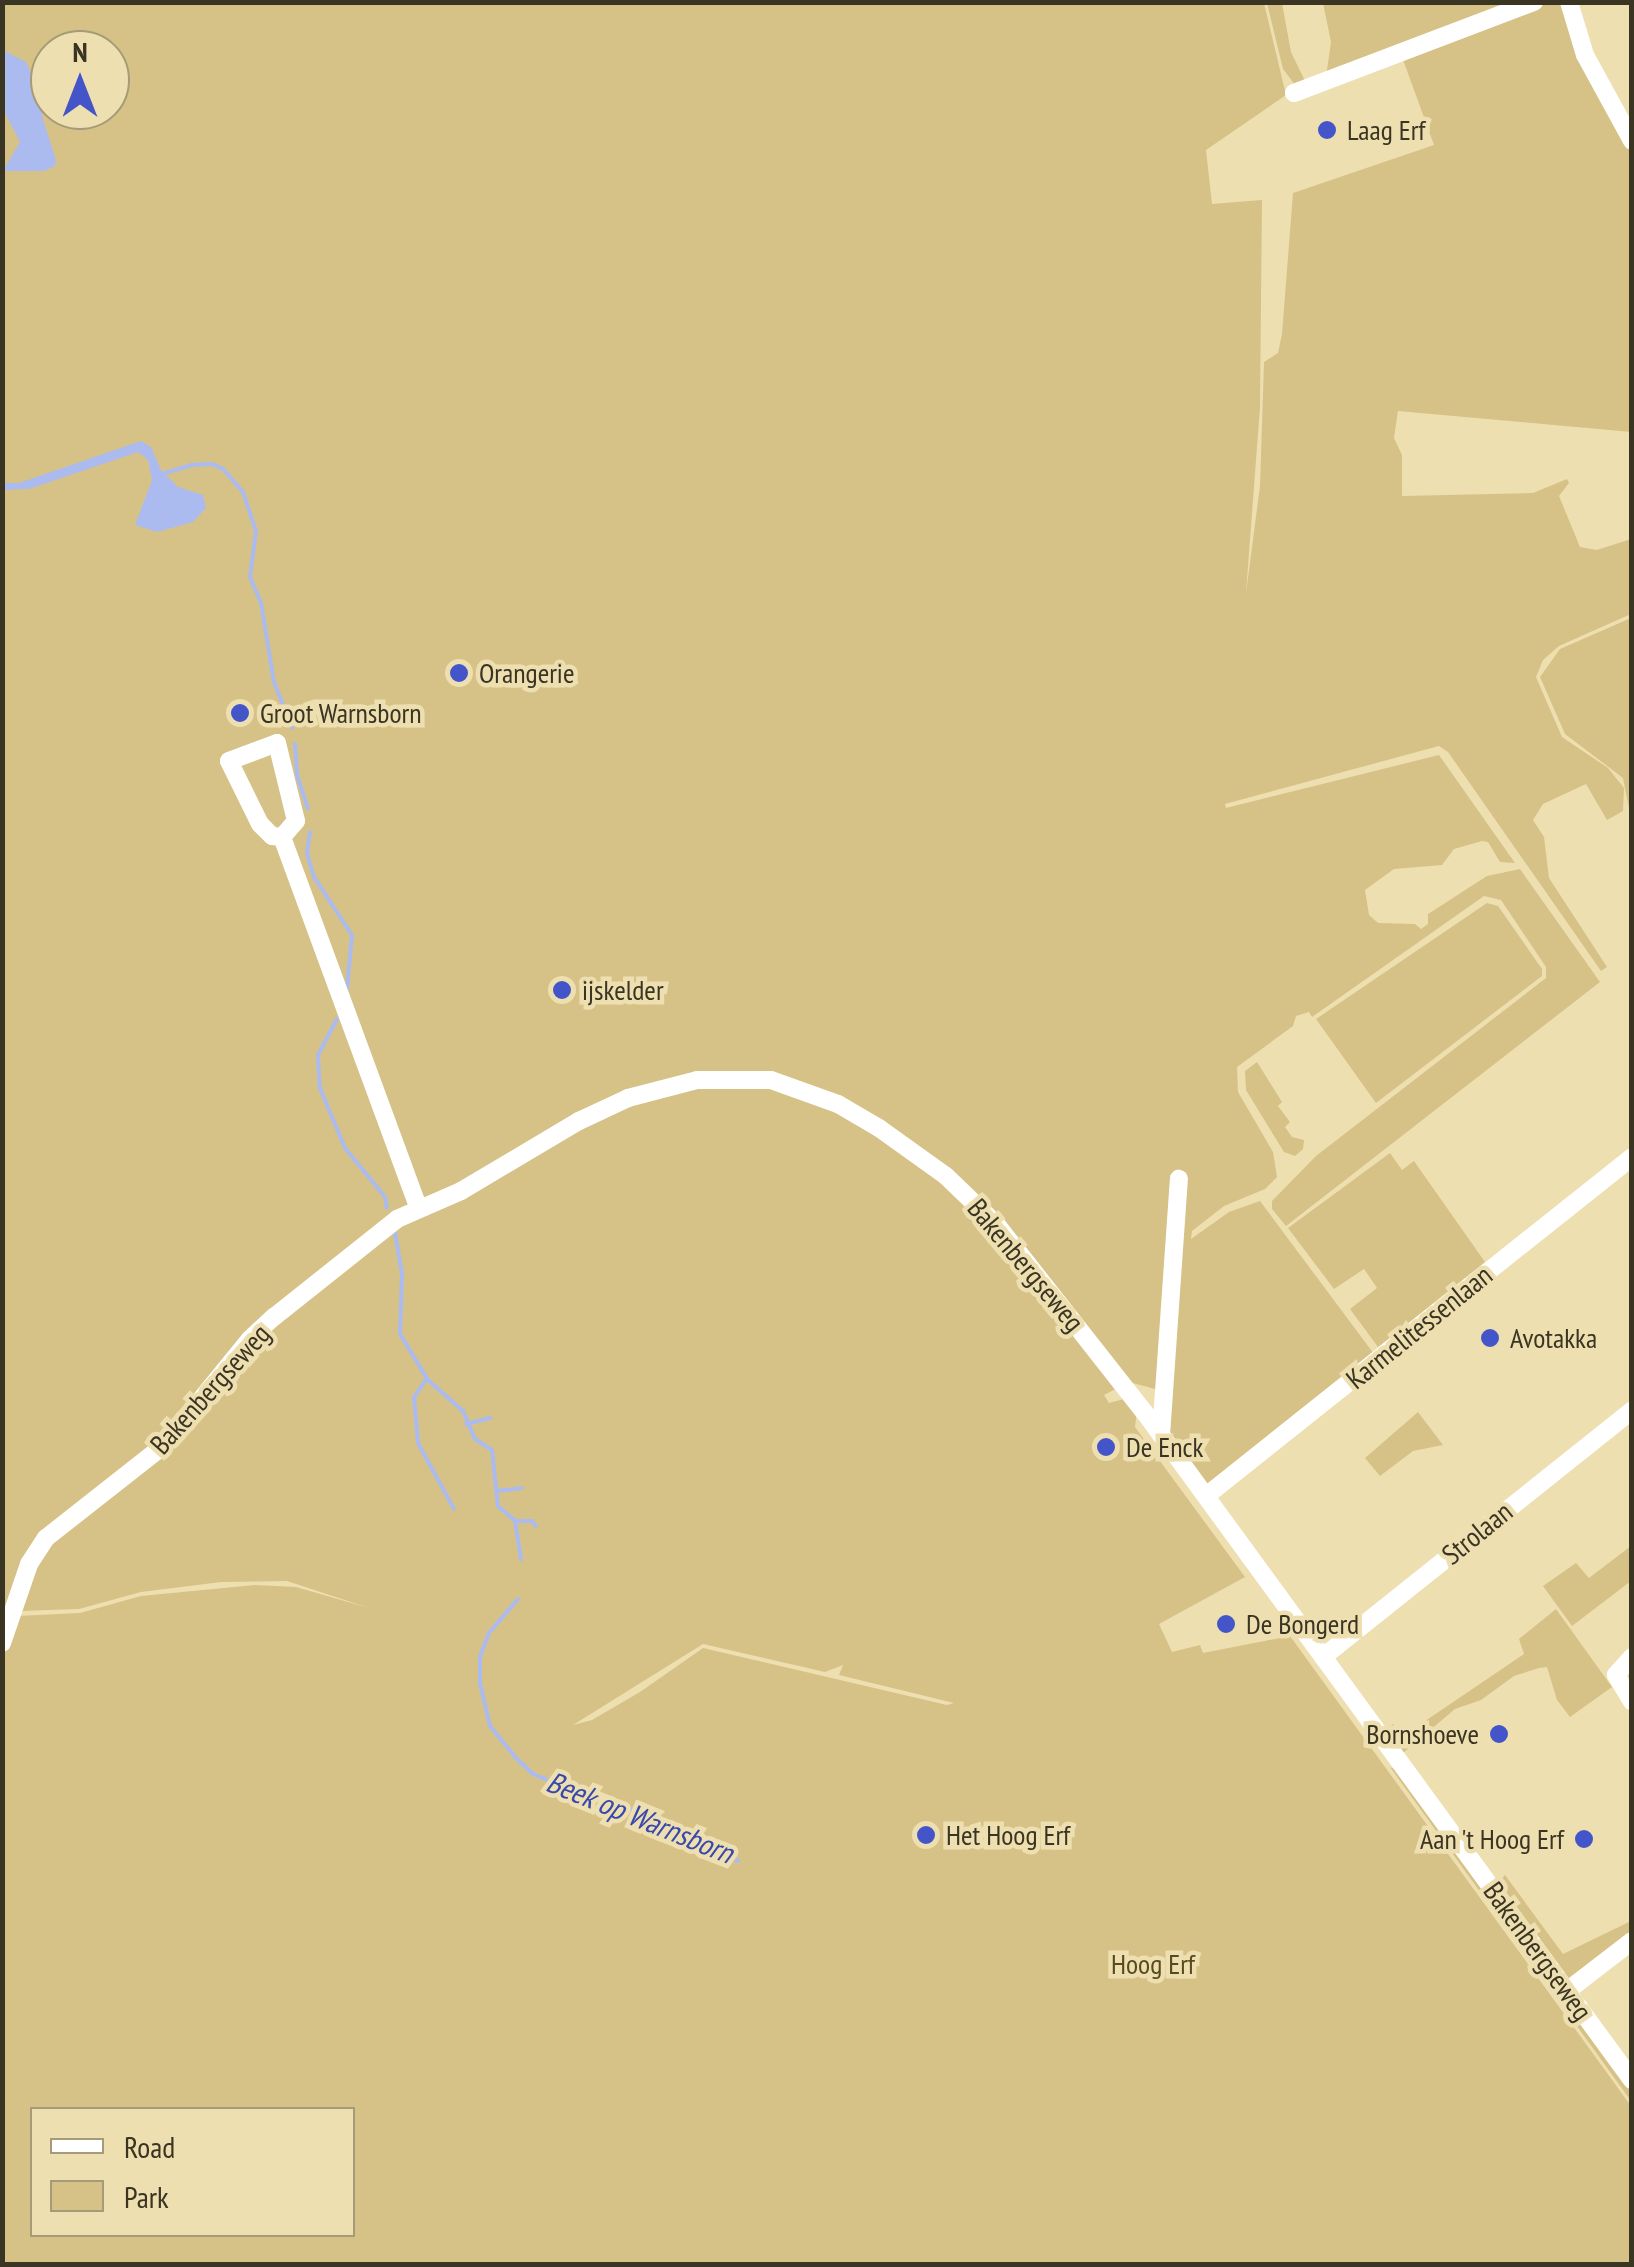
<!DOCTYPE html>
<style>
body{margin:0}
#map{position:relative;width:1634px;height:2267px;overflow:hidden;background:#eedfb1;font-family:"PT Sans Narrow",sans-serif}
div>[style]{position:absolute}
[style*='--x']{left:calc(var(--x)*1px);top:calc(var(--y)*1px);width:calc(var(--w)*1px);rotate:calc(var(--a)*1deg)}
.green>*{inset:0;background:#d6c286}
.water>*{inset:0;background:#abbbf0}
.stream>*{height:4px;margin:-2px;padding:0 2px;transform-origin:2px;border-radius:2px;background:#abbbf0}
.street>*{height:18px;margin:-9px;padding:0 9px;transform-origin:9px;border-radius:9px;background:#fff}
.dots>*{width:28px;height:28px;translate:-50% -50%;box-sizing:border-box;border:5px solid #eedfb1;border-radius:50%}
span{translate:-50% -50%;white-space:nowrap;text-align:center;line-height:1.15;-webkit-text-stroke:9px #eedfb1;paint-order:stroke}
.poi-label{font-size:28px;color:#3a3422}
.left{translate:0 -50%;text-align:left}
.right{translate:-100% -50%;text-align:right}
.street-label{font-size:28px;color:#3a3422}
.park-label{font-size:28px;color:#584a1e}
.water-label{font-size:30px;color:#3848ac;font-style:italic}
.frame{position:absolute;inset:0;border:5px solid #3a3422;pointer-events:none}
.legend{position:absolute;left:30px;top:2107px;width:325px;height:130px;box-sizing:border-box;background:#eedfb1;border:2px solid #a69b78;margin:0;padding:12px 18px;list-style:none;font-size:30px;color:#3a3422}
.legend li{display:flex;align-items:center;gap:20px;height:50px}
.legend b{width:50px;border:2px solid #a69b78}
.north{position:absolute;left:30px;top:30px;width:100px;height:100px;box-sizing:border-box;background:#eedfb1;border:2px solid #a69b78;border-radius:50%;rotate:0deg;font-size:28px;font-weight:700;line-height:40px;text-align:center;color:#3a3422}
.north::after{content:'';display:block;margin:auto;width:35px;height:45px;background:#4355c9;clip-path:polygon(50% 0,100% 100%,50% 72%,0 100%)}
</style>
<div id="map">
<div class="green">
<div style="clip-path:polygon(evenodd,3px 3px,1264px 3px,1286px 95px,1206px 150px,1212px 204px,1262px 200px,1260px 407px,1246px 593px,1260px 486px,1264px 362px,1278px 353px,1282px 334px,1293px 193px,1434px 145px,1402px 57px,1545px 3px,1564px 3px,1587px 73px,1631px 153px,1631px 432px,1398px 411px,1394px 438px,1402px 455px,1402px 496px,1533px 493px,1567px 479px,1569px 483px,1559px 496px,1580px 547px,1597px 550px,1631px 539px,1631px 614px,1559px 646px,1543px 660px,1536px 677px,1562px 737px,1608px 768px,1624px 788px,1623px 811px,1607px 820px,1586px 784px,1543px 804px,1533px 820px,1544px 837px,1549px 878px,1607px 967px,1601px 971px,1448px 752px,1439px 746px,1225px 804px,1226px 808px,1439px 755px,1515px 863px,1500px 862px,1488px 842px,1482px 841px,1454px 849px,1442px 865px,1394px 869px,1365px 890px,1369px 915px,1378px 923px,1415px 924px,1421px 929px,1428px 924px,1428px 914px,1487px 876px,1520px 869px,1600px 982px,1286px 1226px,1272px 1209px,1272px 1201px,1316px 1156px,1546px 978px,1546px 967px,1501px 900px,1484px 896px,1312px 1017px,1309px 1012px,1296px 1016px,1293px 1026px,1237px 1067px,1238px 1092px,1273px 1152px,1277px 1177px,1265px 1189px,1224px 1206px,1192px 1231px,1191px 1239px,1229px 1212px,1260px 1201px,1374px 1354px,1205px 1486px,1166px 1433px,1166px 1392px,1129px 1382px,1104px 1395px,1109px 1403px,1124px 1399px,1137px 1411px,1135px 1427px,1245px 1577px,1159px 1624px,1172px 1652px,1200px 1645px,1203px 1653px,1290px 1636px,1631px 2106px,1631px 2264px,3px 2264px,2px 1651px,17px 1616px,80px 1613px,141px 1596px,255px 1585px,296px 1587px,369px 1608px,287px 1581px,221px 1582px,141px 1592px,79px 1609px,19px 1611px,3px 1636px,3px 3px,50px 50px,110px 50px,110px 110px,50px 110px,50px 50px,3px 3px,703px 1644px,825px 1672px,843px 1665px,839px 1675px,954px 1703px,947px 1705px,703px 1648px,640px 1692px,592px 1720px,573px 1725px,703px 1644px,3px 3px,32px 2110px,352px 2110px,352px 2234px,32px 2234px,32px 2110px)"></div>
<div style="clip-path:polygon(1267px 3px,1282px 3px,1291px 52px,1305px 81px,1295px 85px,1283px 69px)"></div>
<div style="clip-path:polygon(1323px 3px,1524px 3px,1326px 77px,1331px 42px)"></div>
<div style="clip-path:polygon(1631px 618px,1632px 807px,1629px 808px,1623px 778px,1565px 734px,1540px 677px,1560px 649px)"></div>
<div style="clip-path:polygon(1487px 903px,1498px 906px,1542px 969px,1542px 976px,1376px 1103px,1316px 1019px)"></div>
<div style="clip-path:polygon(1257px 1062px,1282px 1102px,1278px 1106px,1290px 1122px,1285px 1127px,1292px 1137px,1304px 1140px,1303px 1149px,1295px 1156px,1284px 1152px,1246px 1090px,1245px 1071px)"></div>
<div style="clip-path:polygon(1390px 1153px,1402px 1170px,1414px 1161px,1485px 1262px,1378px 1347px,1350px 1309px,1377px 1288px,1364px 1269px,1334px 1289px,1288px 1228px)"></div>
<div style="clip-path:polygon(1418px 1412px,1443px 1445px,1413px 1451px,1380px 1476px,1365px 1458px)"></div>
<div style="clip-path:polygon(1631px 1546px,1631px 1581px,1572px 1626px,1543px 1586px,1576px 1563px,1589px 1578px)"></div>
<div style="clip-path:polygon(1556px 1609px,1612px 1687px,1570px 1717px,1557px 1700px,1547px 1667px,1539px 1668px,1514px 1676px,1481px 1700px,1455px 1709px,1403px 1753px,1386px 1729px,1393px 1724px,1403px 1736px,1524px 1654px,1519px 1639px)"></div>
<div style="clip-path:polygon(1390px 1767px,1401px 1772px,1631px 2090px,1631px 2101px)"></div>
<div style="clip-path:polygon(1505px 1875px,1563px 1954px,1631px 1921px,1631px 1935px,1571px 1982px,1497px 1885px)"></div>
</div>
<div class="water">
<div style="clip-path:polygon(3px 50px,26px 62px,44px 101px,42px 116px,56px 160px,55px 166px,44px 171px,3px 171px,20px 142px,4px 111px)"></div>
<div style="clip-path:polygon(141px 441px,151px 447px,161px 470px,178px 487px,203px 495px,206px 508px,193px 522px,157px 532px,135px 525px,152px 480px,148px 460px,138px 452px,29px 489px,3px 490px,3px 483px,19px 483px)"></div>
</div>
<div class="stream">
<div style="--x:162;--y:474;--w:30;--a:-17"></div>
<div style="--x:191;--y:465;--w:21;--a:-3"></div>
<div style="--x:212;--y:464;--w:12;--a:24"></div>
<div style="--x:223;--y:469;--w:30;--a:49"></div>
<div style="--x:243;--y:492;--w:41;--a:71.6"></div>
<div style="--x:256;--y:531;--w:46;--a:97.4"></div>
<div style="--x:250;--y:577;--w:28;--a:67"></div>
<div style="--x:261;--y:603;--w:80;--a:80.7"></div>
<div style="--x:274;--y:682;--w:49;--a:68.6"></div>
<div style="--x:295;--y:744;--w:31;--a:86"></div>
<div style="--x:297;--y:775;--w:35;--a:72"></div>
<div style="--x:310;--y:832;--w:21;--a:98"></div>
<div style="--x:307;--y:853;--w:25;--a:74"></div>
<div style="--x:314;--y:877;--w:69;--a:56.8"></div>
<div style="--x:352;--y:935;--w:54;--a:95.3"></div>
<div style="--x:337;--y:1019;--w:41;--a:117.8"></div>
<div style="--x:318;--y:1055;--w:33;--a:87"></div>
<div style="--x:320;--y:1088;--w:65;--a:67.4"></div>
<div style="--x:345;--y:1148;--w:63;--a:50.8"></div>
<div style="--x:385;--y:1197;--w:11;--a:80"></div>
<div style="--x:395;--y:1233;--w:42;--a:80.3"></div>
<div style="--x:402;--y:1274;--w:60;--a:91.9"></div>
<div style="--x:400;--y:1334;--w:54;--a:58.7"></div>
<div style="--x:428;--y:1380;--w:47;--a:41.5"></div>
<div style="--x:463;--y:1411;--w:30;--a:67"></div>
<div style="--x:475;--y:1439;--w:20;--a:33"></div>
<div style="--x:492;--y:1450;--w:56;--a:83.9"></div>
<div style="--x:498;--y:1506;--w:23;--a:41"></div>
<div style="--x:515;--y:1521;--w:39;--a:81"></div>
<div style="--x:427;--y:1378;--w:23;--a:124"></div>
<div style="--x:414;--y:1397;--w:46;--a:85"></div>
<div style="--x:418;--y:1443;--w:75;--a:61.4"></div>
<div style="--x:466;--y:1424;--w:25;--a:-14"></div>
<div style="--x:497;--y:1491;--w:25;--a:-7"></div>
<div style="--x:515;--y:1521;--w:17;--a:0"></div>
<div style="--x:532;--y:1521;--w:6;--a:51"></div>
<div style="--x:518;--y:1599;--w:45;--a:130.5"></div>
<div style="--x:489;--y:1633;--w:26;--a:111"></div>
<div style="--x:480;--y:1657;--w:26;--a:90"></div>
<div style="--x:480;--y:1683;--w:44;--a:76.9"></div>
<div style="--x:490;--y:1726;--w:41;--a:50.9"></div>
<div style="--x:516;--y:1758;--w:23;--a:43"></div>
<div style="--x:533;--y:1774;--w:84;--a:21.7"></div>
<div style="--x:611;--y:1805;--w:39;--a:12"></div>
<div style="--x:649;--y:1813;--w:101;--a:28.3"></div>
</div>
<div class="street">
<div style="--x:1569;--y:2;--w:55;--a:73.2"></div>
<div style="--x:1585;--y:55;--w:98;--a:61.3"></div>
<div style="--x:1294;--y:93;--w:257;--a:-20.8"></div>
<div style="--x:277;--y:743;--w:80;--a:76.3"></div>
<div style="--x:296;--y:821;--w:21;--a:131"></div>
<div style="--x:282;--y:837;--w:10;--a:-174"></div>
<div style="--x:272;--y:836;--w:17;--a:-135"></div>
<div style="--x:260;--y:824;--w:70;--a:-116.2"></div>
<div style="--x:229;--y:761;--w:51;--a:-20.6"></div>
<div style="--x:282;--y:837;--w:394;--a:69.8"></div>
<div style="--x:1161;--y:1435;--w:257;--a:-86"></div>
<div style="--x:1206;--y:1496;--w:544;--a:-38.51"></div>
<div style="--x:2;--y:1643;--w:83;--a:-71.1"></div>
<div style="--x:29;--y:1564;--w:31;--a:-57"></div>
<div style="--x:46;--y:1538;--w:149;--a:-38.2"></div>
<div style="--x:163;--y:1446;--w:138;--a:-50.9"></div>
<div style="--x:250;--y:1339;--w:33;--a:-43"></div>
<div style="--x:274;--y:1317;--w:157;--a:-38.5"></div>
<div style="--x:397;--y:1219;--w:70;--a:-23.6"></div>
<div style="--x:461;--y:1191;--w:137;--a:-30.7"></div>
<div style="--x:579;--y:1121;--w:54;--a:-25.1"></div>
<div style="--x:628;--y:1098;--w:71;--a:-14.6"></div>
<div style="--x:697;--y:1080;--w:74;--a:0"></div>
<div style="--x:771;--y:1080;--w:71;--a:19.7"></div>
<div style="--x:838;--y:1104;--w:48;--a:30.3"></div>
<div style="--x:879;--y:1128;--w:82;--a:35.6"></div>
<div style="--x:946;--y:1176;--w:71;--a:43.9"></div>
<div style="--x:997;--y:1225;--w:239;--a:51.8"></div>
<div style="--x:1145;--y:1413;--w:826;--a:53.87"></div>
<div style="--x:1323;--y:1657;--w:396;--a:-38.6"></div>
<div style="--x:1632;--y:1657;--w:24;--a:132"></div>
<div style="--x:1616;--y:1675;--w:31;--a:59"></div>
<div style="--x:1567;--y:1991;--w:82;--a:-37.6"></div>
</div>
<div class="dots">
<div style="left:1327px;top:130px;background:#4355c9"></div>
<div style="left:459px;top:673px;background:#4355c9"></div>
<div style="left:240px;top:713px;background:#4355c9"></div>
<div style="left:562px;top:990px;background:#4355c9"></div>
<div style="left:1490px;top:1338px;background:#4355c9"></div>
<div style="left:1106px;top:1447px;background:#4355c9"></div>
<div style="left:1226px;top:1624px;background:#4355c9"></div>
<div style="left:1499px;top:1734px;background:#4355c9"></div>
<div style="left:926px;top:1835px;background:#4355c9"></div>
<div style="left:1584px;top:1839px;background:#4355c9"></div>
</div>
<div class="poi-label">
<span class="left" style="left:1347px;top:130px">Laag Erf</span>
<span class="left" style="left:479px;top:673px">Orangerie</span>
<span class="left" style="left:260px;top:713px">Groot Warnsborn</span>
<span class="left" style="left:582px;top:990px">ijskelder</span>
<span class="left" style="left:1510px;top:1338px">Avotakka</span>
<span class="left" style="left:1126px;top:1447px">De Enck</span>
<span class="left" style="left:1246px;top:1624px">De Bongerd</span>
<span class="right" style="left:1479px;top:1734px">Bornshoeve</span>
<span class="left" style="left:946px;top:1835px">Het Hoog Erf</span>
<span class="right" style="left:1564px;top:1839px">Aan 't Hoog Erf</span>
</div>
<div class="street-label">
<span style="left:1026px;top:1265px;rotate:50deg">Bakenbergseweg</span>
<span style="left:1419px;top:1327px;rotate:-39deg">Karmelitessenlaan</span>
<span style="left:210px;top:1389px;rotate:-48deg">Bakenbergseweg</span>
<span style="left:1477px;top:1533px;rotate:-39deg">Strolaan</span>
<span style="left:1538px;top:1951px;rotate:54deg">Bakenbergseweg</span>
</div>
<div class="park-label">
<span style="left:1153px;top:1964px">Hoog Erf</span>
</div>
<div class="water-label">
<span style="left:640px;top:1817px;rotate:22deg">Beek op Warnsborn</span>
</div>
<div class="frame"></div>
<ul class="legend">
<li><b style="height:12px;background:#fff"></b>Road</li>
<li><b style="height:28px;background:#d6c286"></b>Park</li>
</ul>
<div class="north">N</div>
</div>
